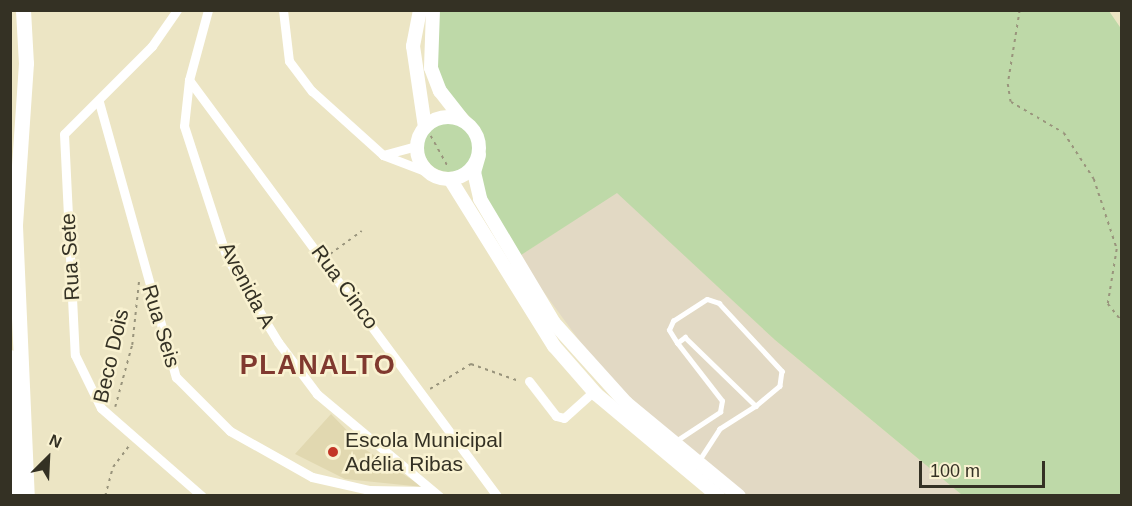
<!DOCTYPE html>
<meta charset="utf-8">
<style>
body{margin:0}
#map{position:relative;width:1132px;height:506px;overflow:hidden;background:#ece5c4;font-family:Helvetica,sans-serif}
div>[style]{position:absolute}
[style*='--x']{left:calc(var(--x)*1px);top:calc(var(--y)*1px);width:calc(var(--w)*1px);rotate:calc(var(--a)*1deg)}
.commercial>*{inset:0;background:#e2d9c4}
.built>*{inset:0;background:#e1d8b0}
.green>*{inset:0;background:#bed9a8}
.round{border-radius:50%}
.path>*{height:1.5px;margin-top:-0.75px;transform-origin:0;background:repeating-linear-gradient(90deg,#99947c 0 3px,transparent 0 7.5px)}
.service>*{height:4.5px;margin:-2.25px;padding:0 2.25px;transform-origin:2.25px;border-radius:2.25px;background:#fff}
.minor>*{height:9px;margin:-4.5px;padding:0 4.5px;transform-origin:4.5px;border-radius:4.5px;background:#fff}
.primary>*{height:14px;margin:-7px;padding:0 7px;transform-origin:7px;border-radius:7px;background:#fff}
.primary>.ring{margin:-7px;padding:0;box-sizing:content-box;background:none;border:14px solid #fff;border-radius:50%}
.trunk>*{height:15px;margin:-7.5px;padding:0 7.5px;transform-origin:7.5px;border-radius:7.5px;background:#fff}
.dots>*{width:16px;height:16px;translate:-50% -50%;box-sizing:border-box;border:3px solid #f9f2d1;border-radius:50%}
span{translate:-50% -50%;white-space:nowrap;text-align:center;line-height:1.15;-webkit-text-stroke:5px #f9f2d1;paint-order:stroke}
.street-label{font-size:21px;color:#343124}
.poi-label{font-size:21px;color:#343124}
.left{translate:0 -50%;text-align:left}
.district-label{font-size:27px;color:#80392f;font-weight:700;letter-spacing:1.5px}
.frame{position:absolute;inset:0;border:12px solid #343124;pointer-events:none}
.north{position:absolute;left:18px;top:428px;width:60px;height:60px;-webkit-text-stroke:4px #f9f2d1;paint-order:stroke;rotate:24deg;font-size:16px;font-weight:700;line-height:24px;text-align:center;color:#343124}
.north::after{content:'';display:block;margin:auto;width:21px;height:27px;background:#343124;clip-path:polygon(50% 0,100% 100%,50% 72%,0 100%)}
.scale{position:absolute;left:919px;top:461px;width:126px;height:27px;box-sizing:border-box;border:3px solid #343124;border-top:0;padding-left:8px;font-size:18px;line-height:21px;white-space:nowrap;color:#343124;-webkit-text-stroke:4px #f9f2d1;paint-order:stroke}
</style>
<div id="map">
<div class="commercial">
<div style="clip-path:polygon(617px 192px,775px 340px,962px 495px,747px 495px,649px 415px,598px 366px,518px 257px)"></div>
</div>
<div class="built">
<div style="clip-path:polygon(331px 414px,366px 450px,423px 487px,345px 479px,295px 454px)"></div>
</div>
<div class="green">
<div style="clip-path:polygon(437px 11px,1109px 11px,1122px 30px,1121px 495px,962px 495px,775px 340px,617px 193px,518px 257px,481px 193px,480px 128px,442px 87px,433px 52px)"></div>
<div class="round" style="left:423px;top:120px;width:52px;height:52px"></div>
</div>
<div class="path">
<div style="--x:1020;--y:10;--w:75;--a:99.2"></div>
<div style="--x:1008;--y:84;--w:18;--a:81"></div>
<div style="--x:1011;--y:102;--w:61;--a:30.3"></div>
<div style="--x:1064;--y:133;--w:55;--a:56.9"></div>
<div style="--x:1094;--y:179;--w:74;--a:71.8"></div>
<div style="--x:1117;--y:249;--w:56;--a:99.3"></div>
<div style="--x:1108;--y:304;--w:22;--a:51"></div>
<div style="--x:431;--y:136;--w:37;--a:61"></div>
<div style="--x:330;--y:254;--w:39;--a:-36"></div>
<div style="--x:430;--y:389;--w:48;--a:-31.4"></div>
<div style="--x:471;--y:364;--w:51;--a:19.5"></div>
<div style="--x:115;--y:407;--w:64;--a:-74.7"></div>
<div style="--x:132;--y:345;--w:65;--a:-83.9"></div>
<div style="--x:105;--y:496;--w:30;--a:-75"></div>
<div style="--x:113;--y:467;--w:26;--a:-53"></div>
</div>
<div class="service">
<div style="--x:677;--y:343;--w:15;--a:-122"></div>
<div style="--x:669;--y:330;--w:10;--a:-66"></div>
<div style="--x:673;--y:321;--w:40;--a:-32.9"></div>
<div style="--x:707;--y:299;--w:13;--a:18"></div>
<div style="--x:719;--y:303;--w:93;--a:47.2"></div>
<div style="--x:782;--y:371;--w:15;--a:98"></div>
<div style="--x:780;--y:386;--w:31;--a:140"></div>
<div style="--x:676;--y:441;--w:53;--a:-33.4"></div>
<div style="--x:720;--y:412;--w:11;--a:-80"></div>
<div style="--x:722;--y:401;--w:73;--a:-127.8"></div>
<div style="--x:677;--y:343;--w:10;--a:-37"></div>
<div style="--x:685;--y:337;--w:99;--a:44.2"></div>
<div style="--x:756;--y:406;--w:43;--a:147.4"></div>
<div style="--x:720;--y:429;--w:37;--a:123"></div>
</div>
<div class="minor">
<div style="--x:177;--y:10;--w:44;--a:124.8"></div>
<div style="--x:152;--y:46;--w:124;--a:135"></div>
<div style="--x:64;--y:134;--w:221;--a:87.2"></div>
<div style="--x:75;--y:355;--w:59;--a:63.9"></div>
<div style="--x:101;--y:408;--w:134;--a:41.1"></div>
<div style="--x:208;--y:10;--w:73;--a:105.2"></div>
<div style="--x:189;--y:80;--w:46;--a:96.2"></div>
<div style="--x:184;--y:126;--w:139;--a:72"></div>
<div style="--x:227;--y:258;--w:98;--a:58.7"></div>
<div style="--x:278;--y:342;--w:65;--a:53.1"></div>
<div style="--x:317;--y:394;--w:159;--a:39.9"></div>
<div style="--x:283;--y:10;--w:51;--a:83.3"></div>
<div style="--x:289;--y:61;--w:38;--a:53"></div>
<div style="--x:312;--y:91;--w:96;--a:42"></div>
<div style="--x:383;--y:155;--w:50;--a:21"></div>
<div style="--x:189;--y:80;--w:518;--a:53.48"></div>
<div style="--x:99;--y:102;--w:286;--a:74.4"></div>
<div style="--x:176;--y:377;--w:76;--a:45"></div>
<div style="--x:230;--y:431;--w:94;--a:29.3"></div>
<div style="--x:312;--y:477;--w:58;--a:12.8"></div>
<div style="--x:369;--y:490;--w:59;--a:1"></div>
<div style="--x:383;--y:155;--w:35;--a:-15"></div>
<div style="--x:529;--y:381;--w:44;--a:52.4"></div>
<div style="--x:556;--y:416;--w:8;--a:14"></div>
<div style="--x:564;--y:418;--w:40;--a:-42"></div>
</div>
<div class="primary">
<div style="--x:420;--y:10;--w:37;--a:101"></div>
<div style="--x:413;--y:46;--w:82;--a:81.6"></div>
<div style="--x:433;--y:10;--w:58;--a:92"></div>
<div style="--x:431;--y:68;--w:25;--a:69"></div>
<div style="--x:440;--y:91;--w:37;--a:52"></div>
<div class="ring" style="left:417px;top:117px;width:48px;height:48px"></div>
<div style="--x:479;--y:155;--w:18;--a:106"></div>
<div style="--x:474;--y:172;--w:28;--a:77"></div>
<div style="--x:480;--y:199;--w:144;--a:59.2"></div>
<div style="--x:554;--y:323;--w:108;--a:48"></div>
<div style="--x:626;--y:403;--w:146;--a:39.5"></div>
<div style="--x:450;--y:179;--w:197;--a:58.1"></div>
<div style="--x:554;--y:346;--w:64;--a:48.8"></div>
<div style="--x:596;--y:394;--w:159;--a:39.9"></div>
</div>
<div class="trunk">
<div style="--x:23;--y:10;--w:53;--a:86.8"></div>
<div style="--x:26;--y:63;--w:163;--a:93.9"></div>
<div style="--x:15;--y:226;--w:270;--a:87.5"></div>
<div style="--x:10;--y:357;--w:139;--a:88.8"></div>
</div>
<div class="dots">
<div style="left:333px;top:452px;background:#c33627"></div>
</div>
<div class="street-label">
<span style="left:70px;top:257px;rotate:-93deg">Rua Sete</span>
<span style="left:247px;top:285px;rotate:62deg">Avenida A</span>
<span style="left:345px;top:287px;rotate:54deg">Rua Cinco</span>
<span style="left:161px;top:326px;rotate:73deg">Rua Seis</span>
<span style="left:111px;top:356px;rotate:-77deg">Beco Dois</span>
</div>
<div class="poi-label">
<span class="left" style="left:345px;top:452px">Escola Municipal<br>Adélia Ribas</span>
</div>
<div class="district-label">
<span style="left:318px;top:366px">PLANALTO</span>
</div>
<div class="frame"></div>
<div class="north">N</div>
<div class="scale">100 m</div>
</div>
